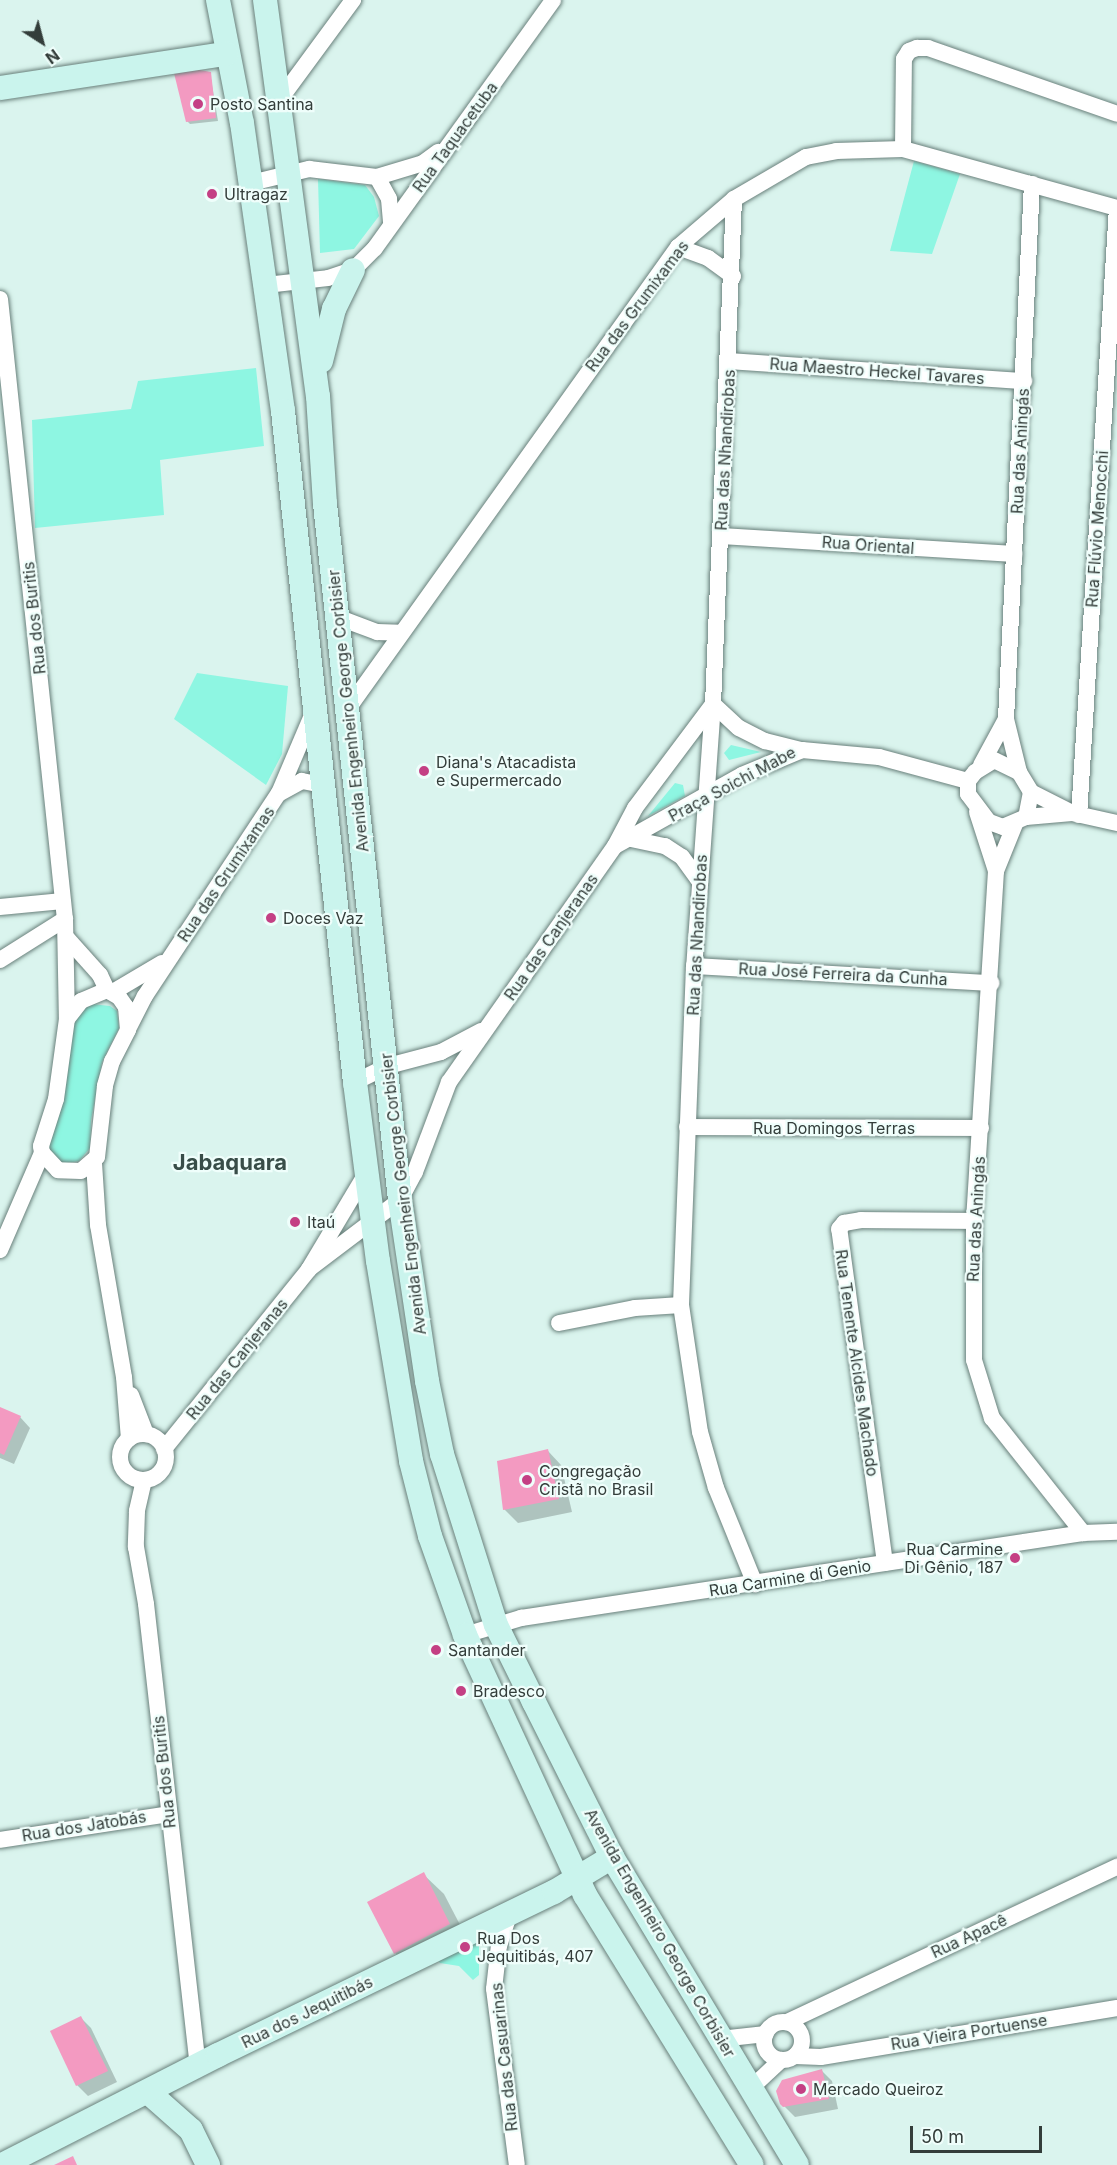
<!DOCTYPE html>
<meta charset="utf-8">
<style>
body{margin:0}
#map{position:relative;width:1117px;height:2165px;overflow:hidden;background:#daf4ee;font-family:Inter,sans-serif}
div>[style]{position:absolute}
[style*='--x']{left:calc(var(--x)*1px);top:calc(var(--y)*1px);width:calc(var(--w)*1px);rotate:calc(var(--a)*1deg)}
.green>*{inset:0;background:#8ef6e2}
.shadow>*{inset:0;background:#0003}
.building>*{inset:0;background:#f39ac1}
.roads{filter:drop-shadow(0 0 2px #69807b) drop-shadow(0 0 2px #69807b)}
.street>*{height:16px;margin:-8px;padding:0 8px;transform-origin:8px;border-radius:8px;background:#fff}
.street>.ring{margin:-8px;padding:0;box-sizing:content-box;background:none;border:16px solid #fff;border-radius:50%}
.secondary>*{height:24px;margin:-12px;padding:0 12px;transform-origin:12px;border-radius:12px;background:#caf4ed}
.dots>*{width:16px;height:16px;translate:-50% -50%;box-sizing:border-box;border:3px solid #effefb;border-radius:50%}
span{translate:-50% -50%;white-space:nowrap;text-align:center;line-height:1.15;-webkit-text-stroke:4.5px #effefb;paint-order:stroke}
.poi-label{font-size:16px;color:#333d3a}
.left{translate:0 -50%;text-align:left}
.right{translate:-100% -50%;text-align:right}
.street-label{font-size:16px;color:#333d3a}
.district-label{font-size:22px;color:#384d48;font-weight:700}
.north{position:absolute;left:12px;top:12px;width:60px;height:60px;-webkit-text-stroke:4px #effefb;paint-order:stroke;rotate:144deg;font-size:16px;font-weight:700;line-height:24px;text-align:center;color:#333d3a}
.north::after{content:'';display:block;margin:auto;width:21px;height:27px;background:#333d3a;clip-path:polygon(50% 0,100% 100%,50% 72%,0 100%)}
.scale{position:absolute;left:910px;top:2126px;width:132px;height:27px;box-sizing:border-box;border:3px solid #333d3a;border-top:0;padding-left:8px;font-size:18px;line-height:21px;white-space:nowrap;color:#333d3a;-webkit-text-stroke:4px #effefb;paint-order:stroke}
</style>
<div id="map">
<div class="green">
<div style="clip-path:polygon(914px 161px,960px 174px,932px 254px,890px 251px)"></div>
<div style="clip-path:polygon(318px 179px,365px 185px,374px 197px,379px 216px,354px 249px,320px 253px)"></div>
<div style="clip-path:polygon(256px 368px,264px 446px,160px 460px,164px 515px,35px 528px,32px 420px,131px 409px,138px 381px)"></div>
<div style="clip-path:polygon(197px 673px,288px 686px,282px 754px,266px 785px,174px 719px)"></div>
<div style="clip-path:polygon(731px 745px,761px 752px,729px 760px,724px 753px)"></div>
<div style="clip-path:polygon(675px 783px,683px 785px,685px 796px,648px 816px)"></div>
<div style="clip-path:polygon(91px 1004px,110px 1006px,117px 1011px,119px 1028px,102px 1062px,91px 1120px,90px 1148px,79px 1161px,62px 1164px,47px 1146px,66px 1085px,73px 1020px,77px 1012px)"></div>
<div style="clip-path:polygon(479px 1940px,479px 1975px,473px 1980px,459px 1966px,440px 1963px,436px 1957px)"></div>
</div>
<div class="shadow">
<div style="clip-path:polygon(210px 73px,218px 121px,190px 124px,187px 121px)"></div>
<div style="clip-path:polygon(0 1408px,20px 1417px,30px 1428px,14px 1464px,0 1458px)"></div>
<div style="clip-path:polygon(548px 1451px,561px 1465px,572px 1512px,518px 1523px,504px 1509px)"></div>
<div style="clip-path:polygon(423px 1874px,444px 1894px,470px 1944px,415px 1973px,395px 1953px)"></div>
<div style="clip-path:polygon(81px 2018px,91px 2028px,117px 2082px,88px 2096px,77px 2085px,52px 2032px)"></div>
<div style="clip-path:polygon(822px 2071px,832px 2081px,838px 2109px,795px 2117px,781px 2103px)"></div>
</div>
<div class="building">
<div style="clip-path:polygon(172px 65px,211px 72px,216px 118px,186px 122px)"></div>
<div style="clip-path:polygon(0 1407px,21px 1416px,4px 1455px,0 1453px)"></div>
<div style="clip-path:polygon(548px 1449px,559px 1499px,503px 1510px,497px 1461px)"></div>
<div style="clip-path:polygon(424px 1872px,450px 1924px,394px 1954px,367px 1902px)"></div>
<div style="clip-path:polygon(81px 2016px,108px 2071px,76px 2086px,50px 2031px)"></div>
<div style="clip-path:polygon(822px 2069px,829px 2099px,783px 2107px,780px 2104px,776px 2091px,782px 2080px)"></div>
<div style="clip-path:polygon(73px 2156px,77px 2165px,54px 2165px)"></div>
</div>
<div class="roads">
<div class="street">
<div style="--x:281;--y:98;--w:122;--a:-53.7"></div>
<div style="--x:903;--y:149;--w:90;--a:-89.4"></div>
<div style="--x:904;--y:59;--w:9;--a:-58"></div>
<div style="--x:909;--y:51;--w:9;--a:-21"></div>
<div style="--x:917;--y:48;--w:11;--a:0"></div>
<div style="--x:928;--y:48;--w:200;--a:19.2"></div>
<div style="--x:377;--y:177;--w:25;--a:61"></div>
<div style="--x:389;--y:199;--w:25;--a:85"></div>
<div style="--x:251;--y:183;--w:60;--a:-13.6"></div>
<div style="--x:309;--y:169;--w:68;--a:6.7"></div>
<div style="--x:377;--y:177;--w:48;--a:-16.9"></div>
<div style="--x:423;--y:163;--w:19;--a:-36"></div>
<div style="--x:734;--y:199;--w:505;--a:92.38"></div>
<div style="--x:713;--y:704;--w:263;--a:94.1"></div>
<div style="--x:694;--y:966;--w:339;--a:92.2"></div>
<div style="--x:681;--y:1305;--w:128;--a:81.5"></div>
<div style="--x:700;--y:1432;--w:58;--a:74.1"></div>
<div style="--x:716;--y:1488;--w:104;--a:67.9"></div>
<div style="--x:678;--y:247;--w:32;--a:20"></div>
<div style="--x:708;--y:258;--w:31;--a:36"></div>
<div style="--x:266;--y:285;--w:62;--a:-6.4"></div>
<div style="--x:328;--y:278;--w:26;--a:-18"></div>
<div style="--x:353;--y:270;--w:31;--a:-45"></div>
<div style="--x:375;--y:248;--w:305;--a:-54.3"></div>
<div style="--x:0;--y:299;--w:623;--a:84.02"></div>
<div style="--x:65;--y:919;--w:100;--a:88.9"></div>
<div style="--x:729;--y:361;--w:296;--a:3.9"></div>
<div style="--x:721;--y:536;--w:294;--a:3.5"></div>
<div style="--x:337;--y:617;--w:43;--a:20.6"></div>
<div style="--x:377;--y:632;--w:23;--a:2"></div>
<div style="--x:347;--y:710;--w:569;--a:-54.44"></div>
<div style="--x:678;--y:247;--w:74;--a:-40.6"></div>
<div style="--x:734;--y:199;--w:83;--a:-30.3"></div>
<div style="--x:806;--y:157;--w:31;--a:-11"></div>
<div style="--x:836;--y:151;--w:67;--a:-1.7"></div>
<div style="--x:903;--y:149;--w:222;--a:15.4"></div>
<div style="--x:1117;--y:208;--w:608;--a:93.58"></div>
<div style="--x:994;--y:760;--w:28;--a:26"></div>
<div style="--x:1019;--y:772;--w:23;--a:59"></div>
<div style="--x:1031;--y:792;--w:25;--a:101"></div>
<div style="--x:1026;--y:817;--w:25;--a:157"></div>
<div style="--x:1003;--y:827;--w:15;--a:-160"></div>
<div style="--x:989;--y:822;--w:35;--a:-127"></div>
<div style="--x:968;--y:794;--w:13;--a:-90"></div>
<div style="--x:968;--y:781;--w:11;--a:-52"></div>
<div style="--x:975;--y:772;--w:22;--a:-32"></div>
<div style="--x:981;--y:765;--w:52;--a:-61.5"></div>
<div style="--x:1019;--y:772;--w:55;--a:-103.8"></div>
<div style="--x:1006;--y:719;--w:536;--a:-87.22"></div>
<div style="--x:1031;--y:792;--w:46;--a:27.1"></div>
<div style="--x:1072;--y:813;--w:46;--a:12.5"></div>
<div style="--x:280;--y:793;--w:25;--a:-29"></div>
<div style="--x:302;--y:781;--w:21;--a:11"></div>
<div style="--x:977;--y:812;--w:62;--a:72.1"></div>
<div style="--x:1026;--y:817;--w:46;--a:-5"></div>
<div style="--x:1015;--y:824;--w:51;--a:112"></div>
<div style="--x:996;--y:871;--w:351;--a:93.6"></div>
<div style="--x:974;--y:1221;--w:139;--a:90"></div>
<div style="--x:974;--y:1360;--w:61;--a:72.8"></div>
<div style="--x:992;--y:1418;--w:147;--a:51.6"></div>
<div style="--x:631;--y:839;--w:35;--a:12"></div>
<div style="--x:665;--y:846;--w:20;--a:33"></div>
<div style="--x:682;--y:857;--w:29;--a:54"></div>
<div style="--x:615;--y:846;--w:145;--a:-29.2"></div>
<div style="--x:742;--y:775;--w:65;--a:-22.6"></div>
<div style="--x:0;--y:907;--w:63;--a:-5.4"></div>
<div style="--x:66;--y:937;--w:51;--a:48.2"></div>
<div style="--x:100;--y:975;--w:17;--a:65"></div>
<div style="--x:0;--y:960;--w:77;--a:-32.2"></div>
<div style="--x:694;--y:966;--w:298;--a:3.3"></div>
<div style="--x:107;--y:990;--w:14;--a:30"></div>
<div style="--x:119;--y:997;--w:12;--a:55"></div>
<div style="--x:126;--y:1007;--w:23;--a:85"></div>
<div style="--x:128;--y:1030;--w:35;--a:117"></div>
<div style="--x:112;--y:1061;--w:26;--a:106"></div>
<div style="--x:105;--y:1086;--w:71;--a:96.4"></div>
<div style="--x:97;--y:1157;--w:21;--a:139"></div>
<div style="--x:81;--y:1171;--w:23;--a:-178"></div>
<div style="--x:58;--y:1170;--w:23;--a:-133"></div>
<div style="--x:42;--y:1153;--w:7;--a:-98"></div>
<div style="--x:41;--y:1146;--w:49;--a:-72.3"></div>
<div style="--x:56;--y:1099;--w:81;--a:-82.2"></div>
<div style="--x:67;--y:1019;--w:23;--a:-52"></div>
<div style="--x:81;--y:1001;--w:28;--a:-23"></div>
<div style="--x:113;--y:992;--w:57;--a:-30.6"></div>
<div style="--x:128;--y:1029;--w:37;--a:-63"></div>
<div style="--x:145;--y:996;--w:243;--a:-56.6"></div>
<div style="--x:279;--y:793;--w:87;--a:-67"></div>
<div style="--x:355;--y:1082;--w:37;--a:-26"></div>
<div style="--x:388;--y:1066;--w:55;--a:-14.8"></div>
<div style="--x:441;--y:1052;--w:45;--a:-27.7"></div>
<div style="--x:687;--y:1127;--w:294;--a:0.2"></div>
<div style="--x:94;--y:1163;--w:62;--a:86.3"></div>
<div style="--x:98;--y:1225;--w:154;--a:80.3"></div>
<div style="--x:124;--y:1377;--w:62;--a:85.4"></div>
<div style="--x:0;--y:1250;--w:106;--a:-66.6"></div>
<div style="--x:309;--y:1269;--w:114;--a:-37.2"></div>
<div style="--x:400;--y:1200;--w:32;--a:-62"></div>
<div style="--x:415;--y:1172;--w:96;--a:-69.3"></div>
<div style="--x:449;--y:1082;--w:289;--a:-54.9"></div>
<div style="--x:615;--y:846;--w:43;--a:-62.2"></div>
<div style="--x:635;--y:808;--w:130;--a:-53.1"></div>
<div style="--x:713;--y:704;--w:35;--a:43"></div>
<div style="--x:739;--y:728;--w:29;--a:27"></div>
<div style="--x:765;--y:741;--w:38;--a:14"></div>
<div style="--x:802;--y:750;--w:77;--a:5.2"></div>
<div style="--x:879;--y:757;--w:92;--a:15.1"></div>
<div style="--x:559;--y:1323;--w:77;--a:-11.2"></div>
<div style="--x:635;--y:1308;--w:46;--a:-3.7"></div>
<div style="--x:131;--y:1395;--w:42;--a:69"></div>
<div class="ring" style="left:120px;top:1434px;width:30px;height:30px"></div>
<div style="--x:164;--y:1449;--w:231;--a:-51.1"></div>
<div style="--x:309;--y:1269;--w:113;--a:-59.1"></div>
<div style="--x:144;--y:1480;--w:32;--a:103"></div>
<div style="--x:137;--y:1511;--w:36;--a:92"></div>
<div style="--x:136;--y:1547;--w:58;--a:80"></div>
<div style="--x:146;--y:1604;--w:464;--a:83.6"></div>
<div style="--x:885;--y:1563;--w:337;--a:-97.8"></div>
<div style="--x:839;--y:1229;--w:8;--a:-50"></div>
<div style="--x:844;--y:1223;--w:17;--a:-10"></div>
<div style="--x:861;--y:1220;--w:113;--a:0.5"></div>
<div style="--x:465;--y:1635;--w:59;--a:-16.9"></div>
<div style="--x:521;--y:1618;--w:568;--a:-8.6"></div>
<div style="--x:1083;--y:1533;--w:34;--a:-2"></div>
<div style="--x:0;--y:1840;--w:171;--a:-8.7"></div>
<div style="--x:509;--y:1915;--w:32;--a:108"></div>
<div style="--x:499;--y:1945;--w:44;--a:96.5"></div>
<div style="--x:494;--y:1989;--w:177;--a:82.6"></div>
<div style="--x:787;--y:2022;--w:365;--a:-25.2"></div>
<div class="ring" style="left:764px;top:2022px;width:22px;height:22px"></div>
<div style="--x:720;--y:2039;--w:46;--a:-6.2"></div>
<div style="--x:795;--y:2056;--w:26;--a:2"></div>
<div style="--x:821;--y:2057;--w:300;--a:-9.4"></div>
<div style="--x:750;--y:2089;--w:42;--a:-43.1"></div>
</div>
<div class="secondary">
<div style="--x:218;--y:0;--w:125;--a:79"></div>
<div style="--x:242;--y:123;--w:291;--a:81.9"></div>
<div style="--x:283;--y:411;--w:675;--a:83.88"></div>
<div style="--x:355;--y:1082;--w:180;--a:82.7"></div>
<div style="--x:378;--y:1261;--w:203;--a:80.6"></div>
<div style="--x:411;--y:1461;--w:77;--a:75.8"></div>
<div style="--x:430;--y:1536;--w:105;--a:70.5"></div>
<div style="--x:465;--y:1635;--w:286;--a:65.2"></div>
<div style="--x:585;--y:1895;--w:317;--a:58.3"></div>
<div style="--x:265;--y:0;--w:400;--a:82.4"></div>
<div style="--x:318;--y:396;--w:108;--a:86.3"></div>
<div style="--x:325;--y:504;--w:700;--a:83.85"></div>
<div style="--x:400;--y:1200;--w:183;--a:81.5"></div>
<div style="--x:427;--y:1381;--w:75;--a:78.4"></div>
<div style="--x:442;--y:1454;--w:179;--a:72.5"></div>
<div style="--x:496;--y:1625;--w:86;--a:63.7"></div>
<div style="--x:534;--y:1702;--w:174;--a:63.3"></div>
<div style="--x:612;--y:1857;--w:359;--a:59"></div>
<div style="--x:0;--y:88;--w:229;--a:-8.6"></div>
<div style="--x:321;--y:361;--w:54;--a:-76"></div>
<div style="--x:334;--y:309;--w:43;--a:-64"></div>
<div style="--x:148;--y:2092;--w:57;--a:41.5"></div>
<div style="--x:191;--y:2130;--w:39;--a:64"></div>
<div style="--x:2;--y:2165;--w:242;--a:-27"></div>
<div style="--x:218;--y:2055;--w:373;--a:-25.9"></div>
<div style="--x:554;--y:1892;--w:68;--a:-31.1"></div>
</div>
</div>
<div class="dots">
<div style="left:198px;top:104px;background:#c44084"></div>
<div style="left:212px;top:194px;background:#c44084"></div>
<div style="left:424px;top:771px;background:#c44084"></div>
<div style="left:271px;top:918px;background:#c44084"></div>
<div style="left:295px;top:1222px;background:#c44084"></div>
<div style="left:527px;top:1480px;background:#c44084"></div>
<div style="left:1015px;top:1558px;background:#c44084"></div>
<div style="left:436px;top:1650px;background:#c44084"></div>
<div style="left:461px;top:1691px;background:#c44084"></div>
<div style="left:465px;top:1947px;background:#c44084"></div>
<div style="left:801px;top:2089px;background:#c44084"></div>
</div>
<div class="poi-label">
<span class="left" style="left:210px;top:104px">Posto Santina</span>
<span class="left" style="left:224px;top:194px">Ultragaz</span>
<span class="left" style="left:436px;top:771px">Diana's Atacadista<br>e Supermercado</span>
<span class="left" style="left:283px;top:918px">Doces Vaz</span>
<span class="left" style="left:307px;top:1222px">Itaú</span>
<span class="left" style="left:539px;top:1480px">Congregação<br>Cristã no Brasil</span>
<span class="right" style="left:1003px;top:1558px">Rua Carmine<br>Di Gênio, 187</span>
<span class="left" style="left:448px;top:1650px">Santander</span>
<span class="left" style="left:473px;top:1691px">Bradesco</span>
<span class="left" style="left:477px;top:1947px">Rua Dos<br>Jequitibás, 407</span>
<span class="left" style="left:813px;top:2089px">Mercado Queiroz</span>
</div>
<div class="street-label">
<span style="left:455px;top:137px;rotate:-54deg">Rua Taquacetuba</span>
<span style="left:637px;top:306px;rotate:-53deg">Rua das Grumixamas</span>
<span style="left:877px;top:371px;rotate:4deg">Rua Maestro Heckel Tavares</span>
<span style="left:725px;top:450px;rotate:-87deg">Rua das Nhandirobas</span>
<span style="left:1020px;top:451px;rotate:-87deg">Rua das Aningás</span>
<span style="left:1097px;top:529px;rotate:-86deg">Rua Flúvio Menocchi</span>
<span style="left:868px;top:545px;rotate:4deg">Rua Oriental</span>
<span style="left:34px;top:618px;rotate:-96deg">Rua dos Buritis</span>
<span style="left:348px;top:711px;rotate:-96deg">Avenida Engenheiro George Corbisier</span>
<span style="left:732px;top:784px;rotate:-28deg">Praça Soichi Mabe</span>
<span style="left:226px;top:874px;rotate:-56deg">Rua das Grumixamas</span>
<span style="left:697px;top:935px;rotate:-87deg">Rua das Nhandirobas</span>
<span style="left:551px;top:937px;rotate:-55deg">Rua das Canjeranas</span>
<span style="left:843px;top:974px;rotate:3deg">Rua José Ferreira da Cunha</span>
<span style="left:834px;top:1128px">Rua Domingos Terras</span>
<span style="left:403px;top:1194px;rotate:-97deg">Avenida Engenheiro George Corbisier</span>
<span style="left:976px;top:1219px;rotate:-87deg">Rua das Aningás</span>
<span style="left:237px;top:1359px;rotate:-51deg">Rua das Canjeranas</span>
<span style="left:857px;top:1363px;rotate:82deg">Rua Tenente Alcides Machado</span>
<span style="left:790px;top:1578px;rotate:-9deg">Rua Carmine di Genio</span>
<span style="left:164px;top:1772px;rotate:-96deg">Rua dos Buritis</span>
<span style="left:84px;top:1826px;rotate:-9deg">Rua dos Jatobás</span>
<span style="left:660px;top:1933px;rotate:60deg">Avenida Engenheiro George Corbisier</span>
<span style="left:969px;top:1936px;rotate:-25deg">Rua Apacê</span>
<span style="left:307px;top:2012px;rotate:-26deg">Rua dos Jequitibás</span>
<span style="left:969px;top:2032px;rotate:-9deg">Rua Vieira Portuense</span>
<span style="left:504px;top:2057px;rotate:-96deg">Rua das Casuarinas</span>
</div>
<div class="district-label">
<span style="left:230px;top:1163px">Jabaquara</span>
</div>
<div class="north">N</div>
<div class="scale">50 m</div>
</div>
